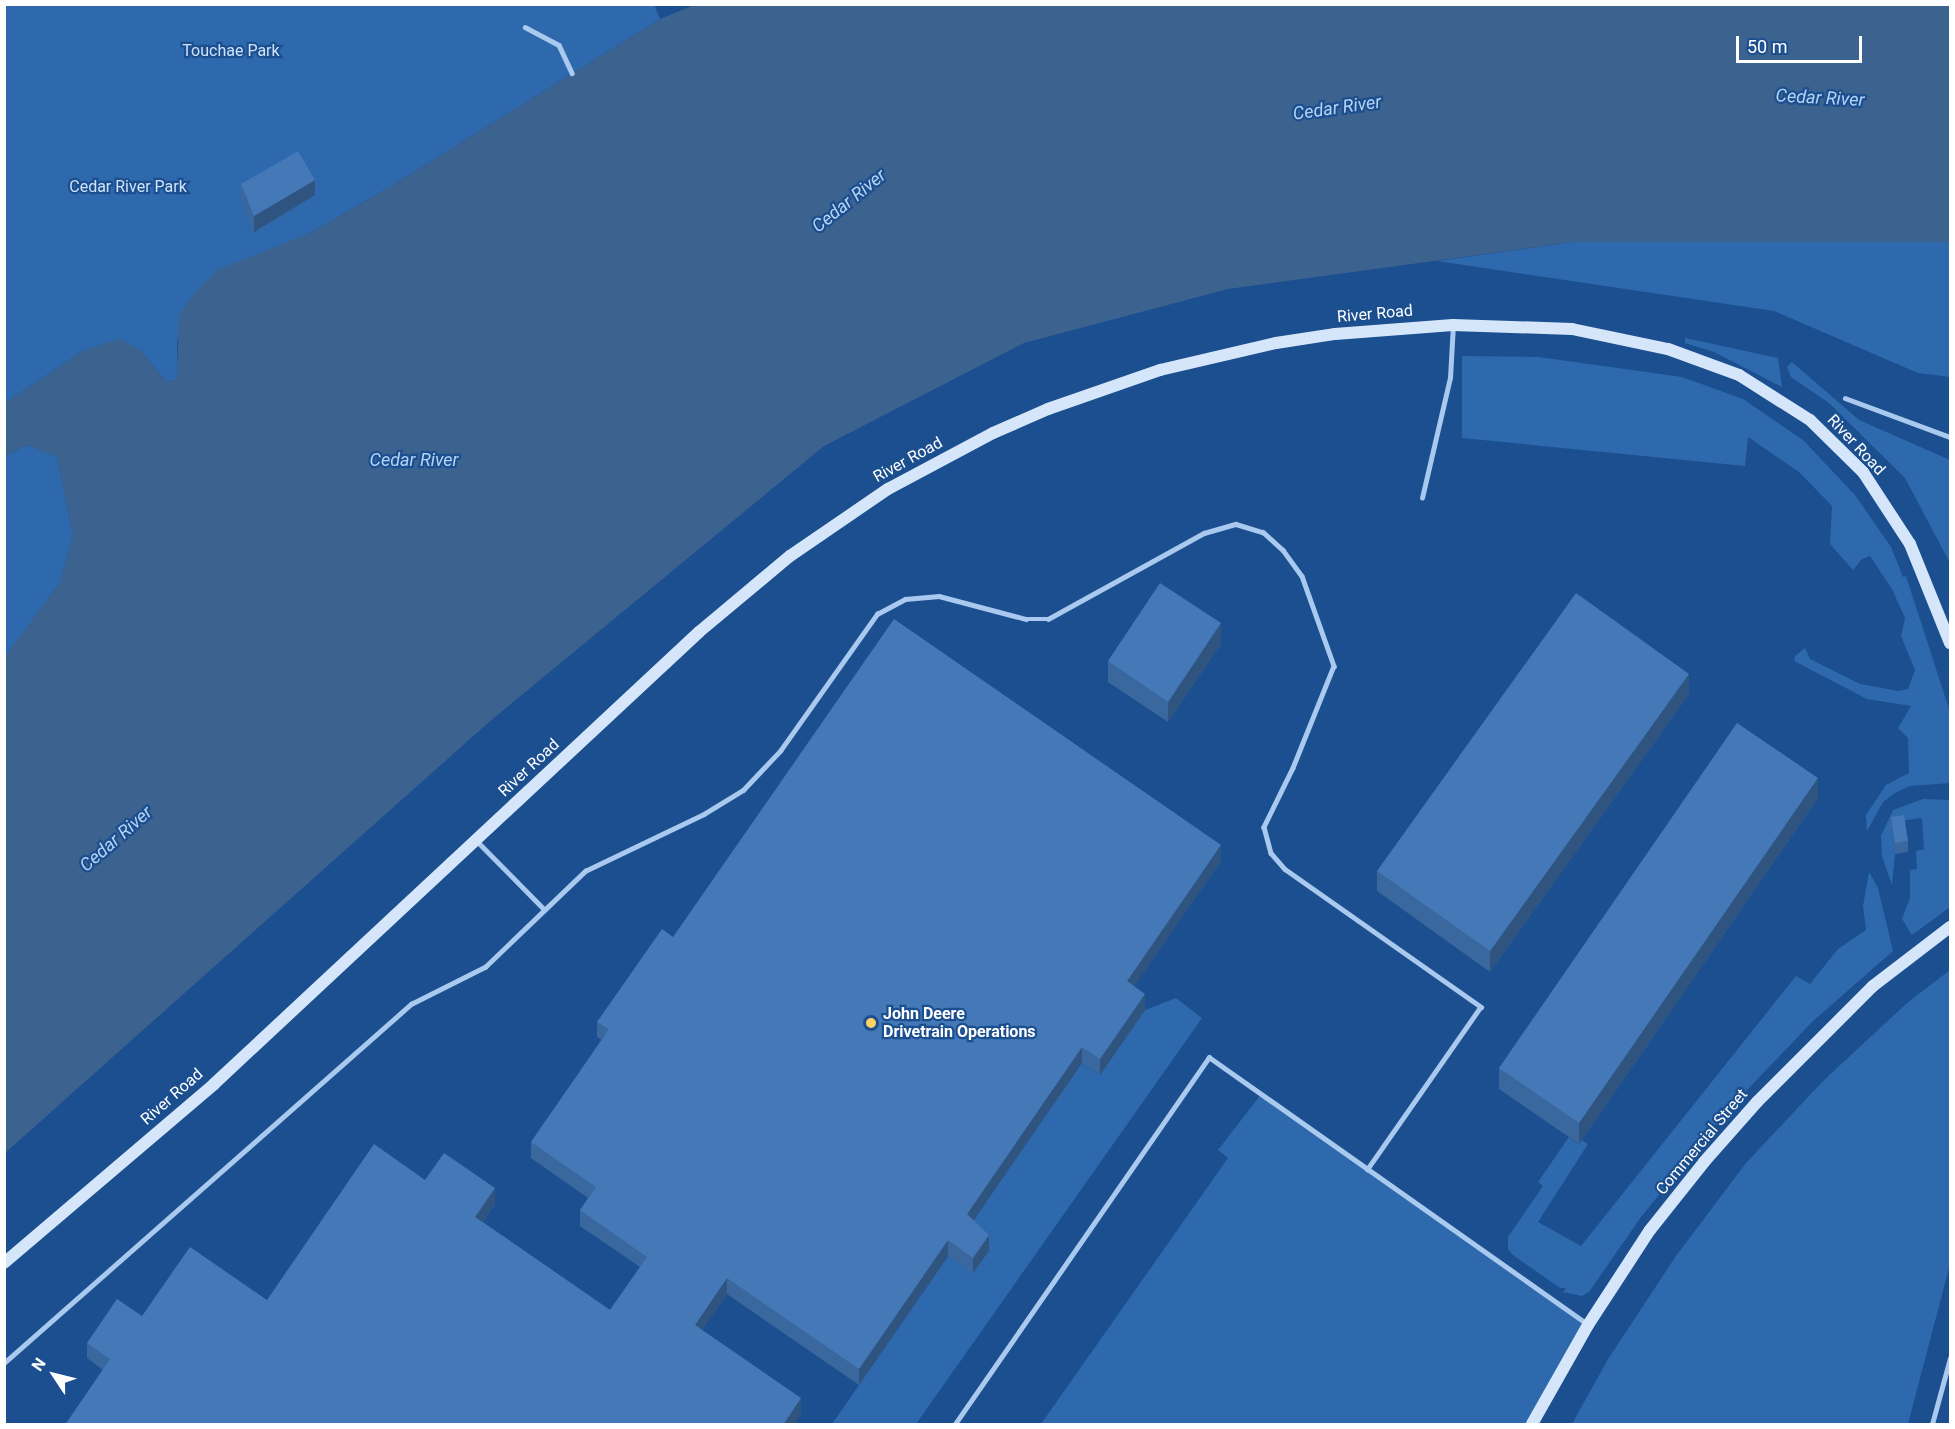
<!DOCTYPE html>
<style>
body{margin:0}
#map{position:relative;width:1955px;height:1429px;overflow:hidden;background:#1b4f8f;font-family:Roboto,sans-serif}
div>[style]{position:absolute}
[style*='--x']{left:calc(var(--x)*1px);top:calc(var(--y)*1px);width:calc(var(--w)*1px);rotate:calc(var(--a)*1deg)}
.green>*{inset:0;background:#2e69ad}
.water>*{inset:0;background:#3c6290}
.lane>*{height:4.5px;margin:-2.25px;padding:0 2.25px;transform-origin:2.25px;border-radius:2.25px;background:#a9c9ee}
.secondary>*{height:12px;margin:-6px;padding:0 6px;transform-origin:6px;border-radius:6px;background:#d6e6fa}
.wall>*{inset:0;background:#3a679d}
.shaded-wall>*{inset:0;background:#305480}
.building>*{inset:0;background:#4478b7}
.dots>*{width:16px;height:16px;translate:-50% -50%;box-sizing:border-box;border:3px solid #1b4f8f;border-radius:50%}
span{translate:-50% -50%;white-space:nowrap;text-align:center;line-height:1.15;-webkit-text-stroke:4.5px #1b4f8f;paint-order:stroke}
.park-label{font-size:16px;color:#cfe3fa}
.street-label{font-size:16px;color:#fff}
.poi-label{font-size:16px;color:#fff;font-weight:700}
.left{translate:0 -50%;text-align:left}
.water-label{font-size:18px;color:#b5d3f5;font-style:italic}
.frame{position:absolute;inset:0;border:6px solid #fff;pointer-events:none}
.north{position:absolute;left:24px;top:1345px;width:60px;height:60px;-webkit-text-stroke:4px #1b4f8f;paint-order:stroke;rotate:305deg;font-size:16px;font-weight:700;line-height:24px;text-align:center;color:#fff}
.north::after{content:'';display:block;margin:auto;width:21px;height:27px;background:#fff;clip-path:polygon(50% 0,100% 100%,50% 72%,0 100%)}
.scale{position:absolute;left:1736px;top:36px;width:126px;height:27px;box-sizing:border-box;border:3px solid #fff;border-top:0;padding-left:8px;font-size:18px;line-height:21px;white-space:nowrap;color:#fff;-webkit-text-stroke:4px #1b4f8f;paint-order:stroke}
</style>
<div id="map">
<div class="green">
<div style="clip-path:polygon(654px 4px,660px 19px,390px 187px,308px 234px,219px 270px,177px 341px,178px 380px,166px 381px,140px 350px,84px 350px,5px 403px,4px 5px)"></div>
<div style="clip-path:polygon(1574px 242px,1950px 242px,1950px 377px,1918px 373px,1774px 311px,1437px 261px)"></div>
<div style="clip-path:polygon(1685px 338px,1778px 358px,1782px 387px,1714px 352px,1685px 343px)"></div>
<div style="clip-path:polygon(1462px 356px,1539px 357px,1682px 377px,1743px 399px,1803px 440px,1855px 495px,1891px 547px,1903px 577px,1906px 576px,1950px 712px,1950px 783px,1910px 786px,1895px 793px,1883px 802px,1867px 831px,1866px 815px,1886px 785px,1909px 773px,1908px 738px,1898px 728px,1911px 706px,1867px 699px,1794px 661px,1795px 656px,1805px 648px,1810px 659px,1860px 684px,1898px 691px,1908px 689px,1915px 670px,1901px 636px,1905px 618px,1892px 589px,1870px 556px,1862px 559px,1853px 570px,1830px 544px,1832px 506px,1799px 472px,1748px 437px,1745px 466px,1462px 438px)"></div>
<div style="clip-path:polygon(1792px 362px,1859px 420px,1950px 460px,1950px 563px,1905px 478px,1829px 403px,1791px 377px,1787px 367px)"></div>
<div style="clip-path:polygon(27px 445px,57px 457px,73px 536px,60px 582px,5px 658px,5px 456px)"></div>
<div style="clip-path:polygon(1923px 799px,1950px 800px,1950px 907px,1912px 935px,1902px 919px,1910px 898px,1910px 870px,1917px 869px,1916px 851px,1924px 849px,1922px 818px,1891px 822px,1895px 854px,1892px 885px,1882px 856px,1881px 836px,1893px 810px)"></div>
<div style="clip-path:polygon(1869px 872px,1878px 888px,1893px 951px,1812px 1022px,1729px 1109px,1726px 1106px,1723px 1109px,1726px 1112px,1641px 1217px,1589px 1292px,1582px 1296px,1563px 1292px,1566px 1288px,1560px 1288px,1513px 1255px,1508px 1249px,1508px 1237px,1543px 1186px,1538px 1182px,1569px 1137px,1578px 1144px,1582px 1140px,1588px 1144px,1538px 1222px,1581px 1246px,1796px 976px,1810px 984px,1838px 949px,1866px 930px,1863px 906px)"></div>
<div style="clip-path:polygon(1950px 970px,1950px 1264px,1908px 1424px,1572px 1424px,1608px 1359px,1676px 1256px,1746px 1163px,1823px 1081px,1907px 1003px)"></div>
<div style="clip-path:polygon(1176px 998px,1202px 1018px,916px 1424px,832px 1424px,1082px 1063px,1100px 1075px,1145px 1010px)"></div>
<div style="clip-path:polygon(1262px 1093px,1588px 1325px,1532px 1424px,1041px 1424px,1228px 1158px,1218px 1150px)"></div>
</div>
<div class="water">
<div style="clip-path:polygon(694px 5px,1950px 5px,1950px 242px,1574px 242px,1228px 289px,1024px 343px,824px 446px,489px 722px,5px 1153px,4px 658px,60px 582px,73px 536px,57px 457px,27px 445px,5px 456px,5px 403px,84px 350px,120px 339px,140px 350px,166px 381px,177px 380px,179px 315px,196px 291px,219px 269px,308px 234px,390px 187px,660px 19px)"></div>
</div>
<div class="lane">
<div style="--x:525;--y:27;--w:38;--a:28"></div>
<div style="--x:559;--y:45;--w:31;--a:65"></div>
<div style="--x:1845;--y:398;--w:112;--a:20.4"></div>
<div style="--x:1422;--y:498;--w:123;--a:-76.9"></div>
<div style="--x:1450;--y:378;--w:53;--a:-86.8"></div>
<div style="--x:478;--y:842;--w:95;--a:45.4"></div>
<div style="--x:4;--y:1363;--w:543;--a:-41.41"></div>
<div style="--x:411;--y:1004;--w:83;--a:-26.6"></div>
<div style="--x:485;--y:967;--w:139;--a:-43.8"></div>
<div style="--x:585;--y:871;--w:132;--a:-25.6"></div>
<div style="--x:704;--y:814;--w:46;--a:-31.6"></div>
<div style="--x:743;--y:790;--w:54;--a:-46.5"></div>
<div style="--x:780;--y:751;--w:168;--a:-54.7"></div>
<div style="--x:877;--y:614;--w:32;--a:-28"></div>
<div style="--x:905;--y:599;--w:34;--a:-5"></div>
<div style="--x:939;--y:596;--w:90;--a:14.8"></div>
<div style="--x:1026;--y:619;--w:22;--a:0"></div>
<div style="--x:1048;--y:619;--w:178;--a:-28.9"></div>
<div style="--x:1204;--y:533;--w:33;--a:-16"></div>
<div style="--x:1236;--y:524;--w:28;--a:17"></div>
<div style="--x:1263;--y:532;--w:27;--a:42"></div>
<div style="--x:1283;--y:550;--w:32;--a:54"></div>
<div style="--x:1302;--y:576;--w:96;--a:70.4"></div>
<div style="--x:1334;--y:666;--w:110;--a:111.9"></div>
<div style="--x:1293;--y:768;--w:66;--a:116.2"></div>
<div style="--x:1264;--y:827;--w:27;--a:75"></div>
<div style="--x:1271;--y:853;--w:21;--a:49"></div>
<div style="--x:1285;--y:869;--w:240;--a:35.1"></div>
<div style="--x:1481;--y:1007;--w:198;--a:124.9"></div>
<div style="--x:955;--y:1424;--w:446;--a:-55.3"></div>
<div style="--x:1209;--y:1057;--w:461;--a:35.2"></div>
<div style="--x:1932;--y:1424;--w:68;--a:-74.7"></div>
</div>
<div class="secondary">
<div style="--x:4;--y:1263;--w:276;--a:-40.4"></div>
<div style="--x:214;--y:1084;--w:663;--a:-42.98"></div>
<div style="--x:699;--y:632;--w:119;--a:-39.9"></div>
<div style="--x:790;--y:556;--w:119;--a:-34.4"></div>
<div style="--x:888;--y:489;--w:119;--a:-28.1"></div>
<div style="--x:993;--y:433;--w:60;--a:-23.6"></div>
<div style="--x:1048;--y:409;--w:119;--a:-19.2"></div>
<div style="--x:1160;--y:370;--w:119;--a:-13.1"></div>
<div style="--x:1276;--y:343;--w:60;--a:-8.7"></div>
<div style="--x:1335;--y:334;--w:118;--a:-4.4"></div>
<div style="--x:1453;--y:325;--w:119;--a:1.9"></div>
<div style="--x:1572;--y:329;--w:98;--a:11.8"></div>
<div style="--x:1668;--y:349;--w:76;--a:20.1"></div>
<div style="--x:1739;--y:375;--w:84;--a:32.4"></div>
<div style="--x:1810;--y:420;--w:74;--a:44.5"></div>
<div style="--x:1863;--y:472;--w:86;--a:56.9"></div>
<div style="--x:1910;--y:544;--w:107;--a:68"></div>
<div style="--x:1532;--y:1424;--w:114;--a:-60.5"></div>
<div style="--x:1588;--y:1325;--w:113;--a:-56.9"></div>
<div style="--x:1650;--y:1230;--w:87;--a:-51.5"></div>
<div style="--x:1704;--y:1162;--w:80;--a:-48.5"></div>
<div style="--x:1757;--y:1102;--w:164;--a:-45"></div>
<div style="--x:1873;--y:986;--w:97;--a:-37.5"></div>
</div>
<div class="wall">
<div style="clip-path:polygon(241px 184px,315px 195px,254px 232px,241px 200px)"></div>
<div style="clip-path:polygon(1221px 644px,1168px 722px,1108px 682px,1108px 661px)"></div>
<div style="clip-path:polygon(1689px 694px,1490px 972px,1377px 891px,1377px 871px)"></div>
<div style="clip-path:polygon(1818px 798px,1579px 1144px,1499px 1089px,1499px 1068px)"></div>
<div style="clip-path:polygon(1891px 817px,1908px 841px,1908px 852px,1895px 854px,1891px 827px)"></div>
<div style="clip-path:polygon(1221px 861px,1134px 986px,1145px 1010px,1100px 1075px,1082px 1063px,974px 1220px,989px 1251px,973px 1273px,948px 1256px,859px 1385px,727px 1294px,702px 1330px,801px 1414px,794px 1425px,65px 1425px,103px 1370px,87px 1358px,87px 1343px,142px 1316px,267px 1300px,425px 1180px,495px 1204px,483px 1222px,610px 1310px,640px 1267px,580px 1226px,580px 1210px,588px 1198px,531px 1158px,531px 1142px,602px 1040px,597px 1037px,597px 1022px,673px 937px)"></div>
</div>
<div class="shaded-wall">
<div style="clip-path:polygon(315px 180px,315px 195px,254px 232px,254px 216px)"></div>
<div style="clip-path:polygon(1221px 623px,1221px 644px,1168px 722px,1168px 702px)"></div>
<div style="clip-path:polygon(1689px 674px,1689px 694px,1490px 972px,1490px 951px)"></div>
<div style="clip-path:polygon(1818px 778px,1818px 798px,1579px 1144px,1579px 1123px)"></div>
<div style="clip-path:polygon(1221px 845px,1221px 861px,1127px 997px,1127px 981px)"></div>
<div style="clip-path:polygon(1145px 994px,1145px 1010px,1100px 1075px,1100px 1059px)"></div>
<div style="clip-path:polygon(1082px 1047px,1082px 1063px,967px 1230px,967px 1214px)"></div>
<div style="clip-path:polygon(495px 1188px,495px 1204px,475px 1233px,475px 1217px)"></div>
<div style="clip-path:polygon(989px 1235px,989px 1251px,973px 1273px,973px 1258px)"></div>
<div style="clip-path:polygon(948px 1240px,948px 1256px,859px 1385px,859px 1369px)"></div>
<div style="clip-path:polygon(727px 1278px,727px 1294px,695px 1340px,695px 1325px)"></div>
<div style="clip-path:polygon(801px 1398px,801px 1414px,794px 1425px,783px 1425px)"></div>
</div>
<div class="building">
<div style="clip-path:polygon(298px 151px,315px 180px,254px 216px,241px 184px)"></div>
<div style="clip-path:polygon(1160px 583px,1221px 623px,1168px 702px,1108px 661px)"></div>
<div style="clip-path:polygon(1576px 593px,1689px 674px,1490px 951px,1377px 871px)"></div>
<div style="clip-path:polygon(894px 619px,1221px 845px,1127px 981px,1145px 994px,1100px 1059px,1082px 1047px,967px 1214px,989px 1235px,973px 1258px,948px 1240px,859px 1369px,727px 1278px,695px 1325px,801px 1398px,783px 1425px,65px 1425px,110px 1359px,87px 1343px,117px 1299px,142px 1316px,190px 1247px,267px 1300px,374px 1144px,425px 1180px,444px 1153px,495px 1188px,475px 1217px,610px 1310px,647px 1257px,580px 1210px,596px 1187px,531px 1142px,609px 1029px,597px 1022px,662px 929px,673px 937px)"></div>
<div style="clip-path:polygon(1737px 723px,1818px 778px,1579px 1123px,1499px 1068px)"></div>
<div style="clip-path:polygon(1904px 815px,1908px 841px,1895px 843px,1891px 817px)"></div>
</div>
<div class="dots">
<div style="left:871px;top:1023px;background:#ffd166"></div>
</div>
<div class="park-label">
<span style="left:231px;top:51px">Touchae Park</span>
<span style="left:128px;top:187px">Cedar River Park</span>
</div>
<div class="street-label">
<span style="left:1375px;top:314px;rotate:-5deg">River Road</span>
<span style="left:1856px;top:445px;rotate:47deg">River Road</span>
<span style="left:908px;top:460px;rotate:-29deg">River Road</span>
<span style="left:529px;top:768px;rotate:-43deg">River Road</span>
<span style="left:172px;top:1097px;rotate:-41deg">River Road</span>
<span style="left:1702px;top:1142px;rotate:-50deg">Commercial Street</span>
</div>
<div class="poi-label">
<span class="left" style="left:883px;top:1023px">John Deere<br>Drivetrain Operations</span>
</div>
<div class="water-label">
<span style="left:1820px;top:98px;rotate:3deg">Cedar River</span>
<span style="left:1337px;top:108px;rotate:-8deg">Cedar River</span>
<span style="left:849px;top:201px;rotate:-39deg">Cedar River</span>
<span style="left:414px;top:460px">Cedar River</span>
<span style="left:116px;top:839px;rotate:-41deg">Cedar River</span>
</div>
<div class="frame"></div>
<div class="north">N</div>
<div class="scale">50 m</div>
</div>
